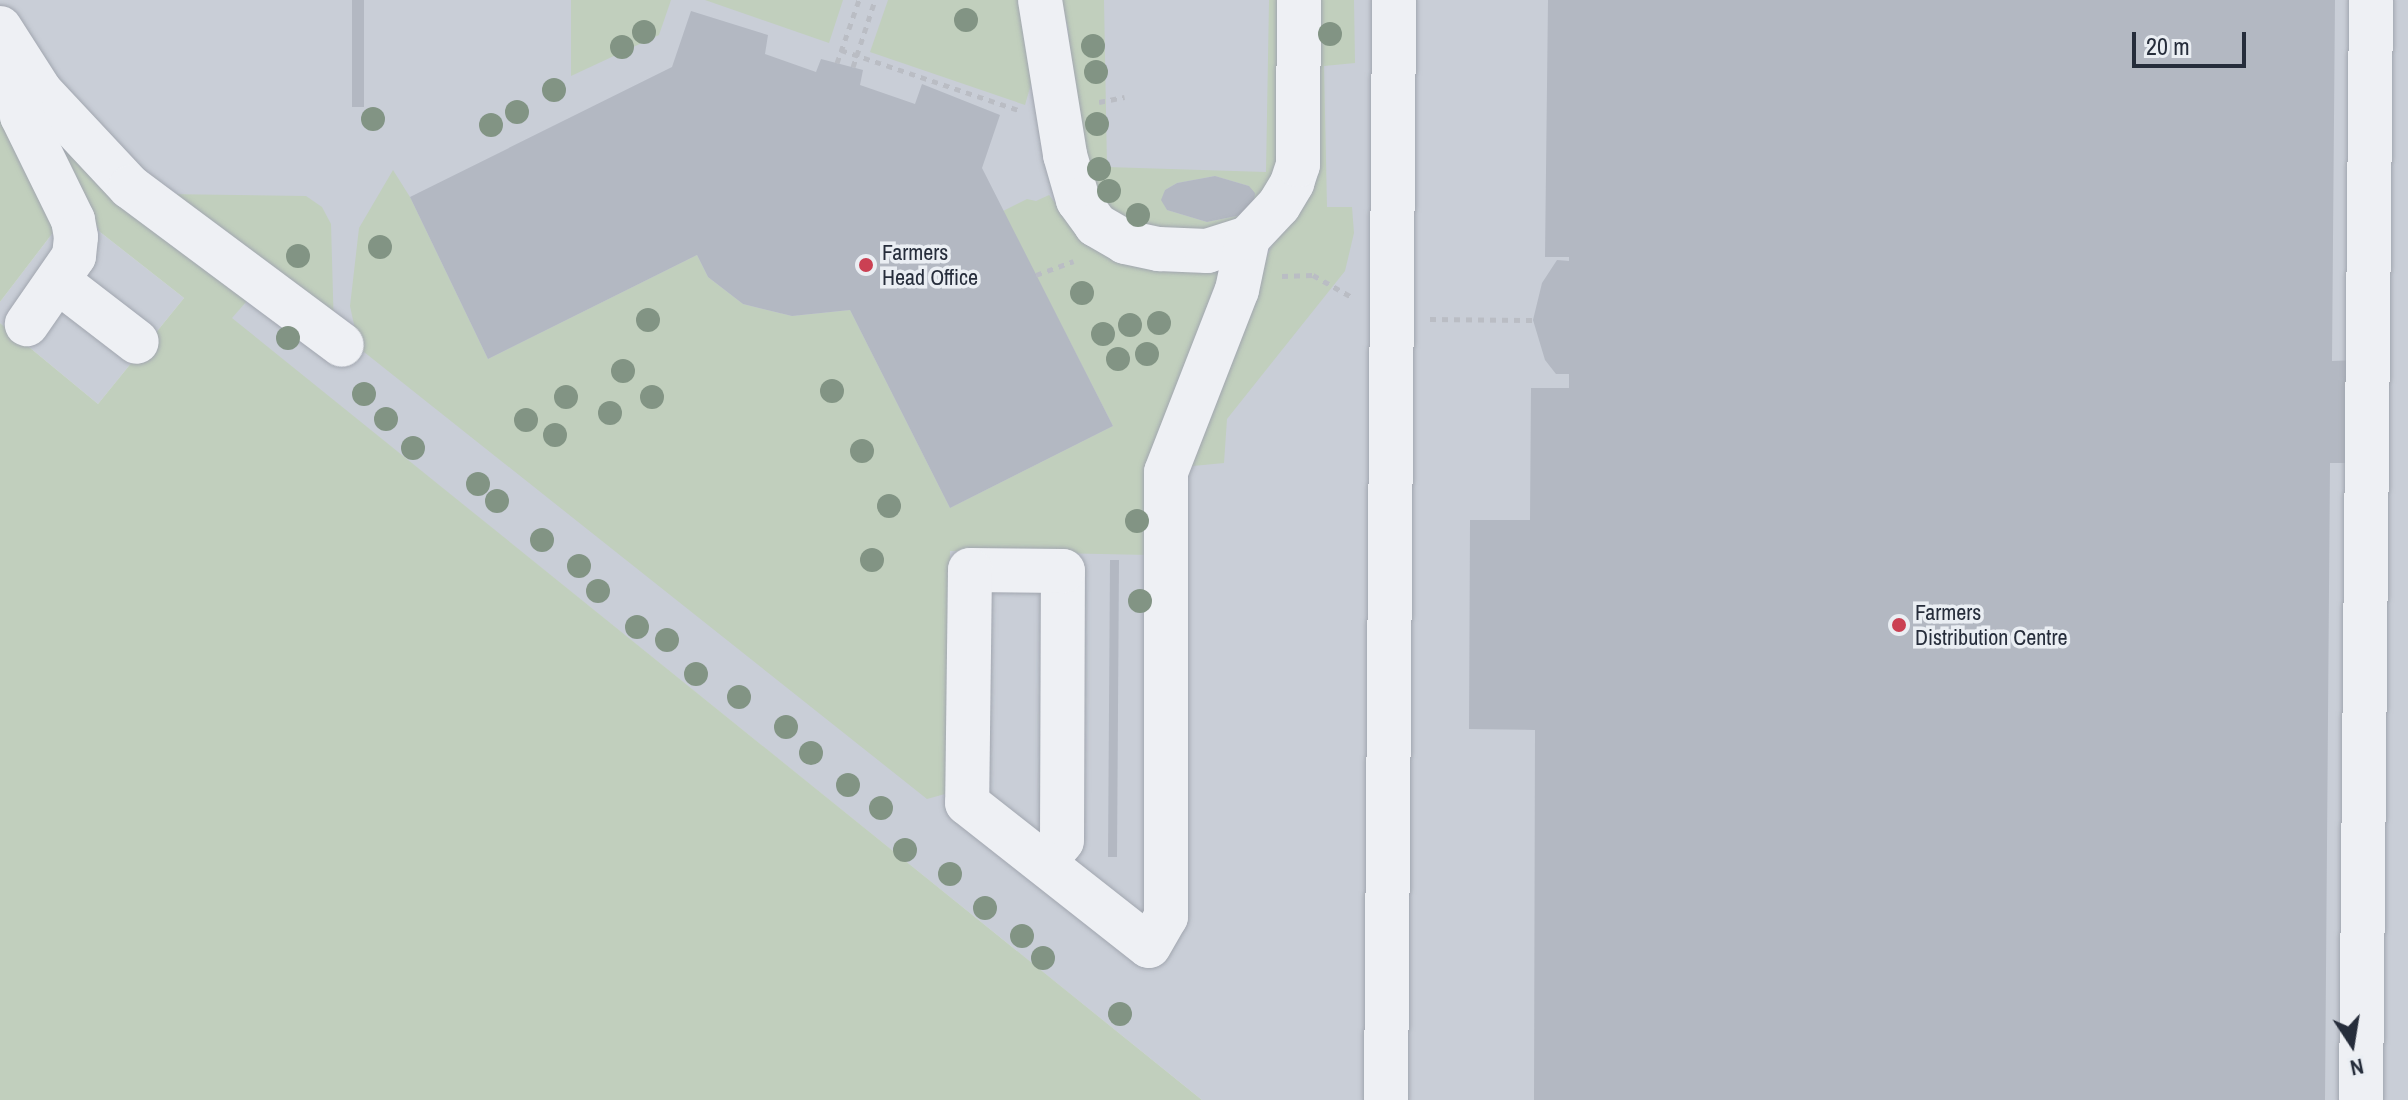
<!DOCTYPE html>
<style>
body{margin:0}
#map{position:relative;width:2408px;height:1100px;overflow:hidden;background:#dbdfe6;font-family:"Archivo Narrow",sans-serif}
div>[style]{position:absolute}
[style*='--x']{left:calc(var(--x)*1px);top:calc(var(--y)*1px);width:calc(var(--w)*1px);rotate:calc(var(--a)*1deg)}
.built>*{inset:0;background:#c9ced7}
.green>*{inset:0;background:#c1cfbd}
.building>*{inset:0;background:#b3b8c2}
.path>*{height:5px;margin-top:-2.5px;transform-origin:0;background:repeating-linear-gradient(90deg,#babdc4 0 6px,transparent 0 12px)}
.roads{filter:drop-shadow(0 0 2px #a1a6af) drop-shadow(0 0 2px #a1a6af)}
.minor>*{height:44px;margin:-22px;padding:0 22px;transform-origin:22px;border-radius:22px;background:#eef0f4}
.trees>*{width:24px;height:24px;margin:-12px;border-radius:50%;background:#829484}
.dots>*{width:22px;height:22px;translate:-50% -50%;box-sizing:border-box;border:4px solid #eaeef3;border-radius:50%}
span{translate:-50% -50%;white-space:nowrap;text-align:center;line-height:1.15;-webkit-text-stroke:7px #eaeef3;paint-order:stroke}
.poi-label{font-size:22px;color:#262d3b}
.left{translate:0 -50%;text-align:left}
.north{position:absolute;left:2312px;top:1004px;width:80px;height:80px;-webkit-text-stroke:6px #eaeef3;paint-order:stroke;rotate:168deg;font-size:22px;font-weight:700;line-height:32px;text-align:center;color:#262d3b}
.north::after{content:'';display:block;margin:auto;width:28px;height:36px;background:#262d3b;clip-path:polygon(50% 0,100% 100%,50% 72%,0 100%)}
.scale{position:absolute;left:2132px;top:32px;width:114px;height:36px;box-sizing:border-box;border:4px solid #262d3b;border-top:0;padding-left:10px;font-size:24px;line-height:28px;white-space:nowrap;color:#262d3b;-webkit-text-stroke:6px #eaeef3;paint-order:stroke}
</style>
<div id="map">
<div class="built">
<div style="clip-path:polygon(0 0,2408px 0,2408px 1100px,1202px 1100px,231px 318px,254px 293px,100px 232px,184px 298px,98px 404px,0 323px,0 302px,55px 230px,0 69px)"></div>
</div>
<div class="green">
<div style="clip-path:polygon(571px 0,671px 0,659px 35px,571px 76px)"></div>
<div style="clip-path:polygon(705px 0,843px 0,829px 43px)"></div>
<div style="clip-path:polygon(888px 0,1028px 0,1035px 70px,1025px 105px,870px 52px)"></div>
<div style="clip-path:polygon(evenodd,1061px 0,1104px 0,1107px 167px,1266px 172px,1269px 0,1285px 0,1281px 168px,1268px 197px,1226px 232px,1143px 232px,1106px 207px,1092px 183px,1074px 103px,1068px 28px,1061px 0,1215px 176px,1249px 186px,1246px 214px,1207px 222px,1167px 210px,1162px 200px,1165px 190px,1177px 183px,1215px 176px)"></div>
<div style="clip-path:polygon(1313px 0,1354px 0,1355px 63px,1324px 66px,1327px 207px,1352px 207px,1354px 233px,1345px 271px,1227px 419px,1224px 463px,1172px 468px,1272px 245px,1305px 193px)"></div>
<div style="clip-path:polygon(0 69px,55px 230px,0 302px)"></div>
<div style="clip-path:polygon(33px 104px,254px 293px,232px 318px,1202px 1100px,0 1100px,0 323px,98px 404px,184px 298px,100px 232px)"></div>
<div style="clip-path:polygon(393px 170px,410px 197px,488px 359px,697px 255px,708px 277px,743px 304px,792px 316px,850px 310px,950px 508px,1113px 426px,1003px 211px,1027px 199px,1036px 201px,1049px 195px,1077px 230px,1223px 263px,1154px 450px,1150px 555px,950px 551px,952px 792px,927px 799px,359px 348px,350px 306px,359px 228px)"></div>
<div style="clip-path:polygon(161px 194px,306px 196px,322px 207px,331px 224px,334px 331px)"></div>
</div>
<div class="building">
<div style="clip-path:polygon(352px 0,364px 0,364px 107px,352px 107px)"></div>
<div style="clip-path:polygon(1548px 0,2335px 0,2332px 361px,2358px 360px,2357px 463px,2330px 463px,2325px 1100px,1534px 1100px,1535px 730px,1469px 729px,1470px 520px,1530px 520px,1531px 388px,1569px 388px,1569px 374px,1556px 374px,1545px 360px,1533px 320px,1542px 283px,1557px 260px,1569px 261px,1569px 257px,1545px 257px)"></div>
<div style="clip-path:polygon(691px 11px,768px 35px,765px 54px,816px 72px,821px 59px,863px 70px,860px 85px,915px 104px,922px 84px,1000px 115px,982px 168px,1113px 426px,950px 508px,850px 310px,792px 316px,743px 304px,708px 277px,697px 255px,488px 359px,410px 197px,672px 67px)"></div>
<div style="clip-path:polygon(1215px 176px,1249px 186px,1255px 193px,1253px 206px,1246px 214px,1207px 222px,1167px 210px,1161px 200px,1165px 190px,1177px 183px)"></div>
<div style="clip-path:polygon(1110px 560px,1119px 560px,1117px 857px,1108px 857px)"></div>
</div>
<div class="path">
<div style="--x:841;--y:50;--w:187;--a:18.7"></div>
<div style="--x:837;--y:63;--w:67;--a:-70.8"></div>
<div style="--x:853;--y:67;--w:71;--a:-71.8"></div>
<div style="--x:1099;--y:102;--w:26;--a:-11"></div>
<div style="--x:1036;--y:275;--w:40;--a:-20.2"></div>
<div style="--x:1282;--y:276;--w:31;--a:-2"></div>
<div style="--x:1313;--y:275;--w:43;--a:29.6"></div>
<div style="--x:1430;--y:319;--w:103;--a:0.6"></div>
</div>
<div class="roads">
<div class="minor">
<div style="--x:1040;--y:0;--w:157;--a:80.8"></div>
<div style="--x:1065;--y:155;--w:47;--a:73.9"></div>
<div style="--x:1078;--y:200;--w:31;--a:54"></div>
<div style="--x:1096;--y:225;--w:34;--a:30"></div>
<div style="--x:1125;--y:242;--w:35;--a:12"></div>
<div style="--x:1159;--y:249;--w:48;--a:2.4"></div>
<div style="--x:1207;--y:251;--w:43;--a:-17.6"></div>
<div style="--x:0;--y:28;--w:76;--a:57.4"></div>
<div style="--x:41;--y:92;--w:130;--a:46.9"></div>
<div style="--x:130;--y:187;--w:264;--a:36.7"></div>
<div style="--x:13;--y:59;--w:58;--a:81"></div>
<div style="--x:22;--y:116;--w:116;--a:63.9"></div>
<div style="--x:73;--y:220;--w:17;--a:80"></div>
<div style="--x:76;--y:237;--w:19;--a:96"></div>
<div style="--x:74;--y:256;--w:83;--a:124.7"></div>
<div style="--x:59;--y:282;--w:98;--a:37.6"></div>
<div style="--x:1044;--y:863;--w:28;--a:-51"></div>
<div style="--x:1062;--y:841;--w:270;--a:-89.8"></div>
<div style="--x:1063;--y:571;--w:93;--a:-179.4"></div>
<div style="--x:970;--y:570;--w:233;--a:90.7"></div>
<div style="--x:967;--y:803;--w:231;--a:38.2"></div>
<div style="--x:1149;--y:946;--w:34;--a:-60"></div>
<div style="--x:1166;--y:917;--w:445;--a:-90"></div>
<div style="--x:1166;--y:472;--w:195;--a:-68.7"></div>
<div style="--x:1237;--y:290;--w:53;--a:-78.1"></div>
<div style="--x:1248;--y:238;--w:45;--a:-46.8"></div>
<div style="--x:1279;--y:205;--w:26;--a:-59"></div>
<div style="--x:1292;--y:183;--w:19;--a:-72"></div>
<div style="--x:1298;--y:165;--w:165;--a:-89.7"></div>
<div style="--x:1386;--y:1100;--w:1100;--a:-89.58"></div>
<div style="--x:2361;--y:1100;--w:1100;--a:-89.48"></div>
</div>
</div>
<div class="trees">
<div style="left:966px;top:20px"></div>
<div style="left:644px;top:32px"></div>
<div style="left:1330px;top:34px"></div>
<div style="left:1093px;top:46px"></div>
<div style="left:622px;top:47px"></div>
<div style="left:1096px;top:72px"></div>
<div style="left:554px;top:90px"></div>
<div style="left:517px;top:112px"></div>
<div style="left:373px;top:119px"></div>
<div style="left:1097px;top:124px"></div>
<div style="left:491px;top:125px"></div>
<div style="left:1099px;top:169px"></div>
<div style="left:1109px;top:191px"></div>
<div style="left:1138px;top:215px"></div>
<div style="left:380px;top:247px"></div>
<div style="left:298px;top:256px"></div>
<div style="left:1082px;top:293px"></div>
<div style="left:648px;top:320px"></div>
<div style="left:1159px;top:323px"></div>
<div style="left:1130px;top:325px"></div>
<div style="left:1103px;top:334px"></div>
<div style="left:288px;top:338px"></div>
<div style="left:1147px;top:354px"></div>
<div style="left:1118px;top:359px"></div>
<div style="left:623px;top:371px"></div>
<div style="left:832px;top:391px"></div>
<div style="left:364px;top:394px"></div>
<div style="left:566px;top:397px"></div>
<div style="left:652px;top:397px"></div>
<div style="left:610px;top:413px"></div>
<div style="left:386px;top:419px"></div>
<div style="left:526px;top:420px"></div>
<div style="left:555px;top:435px"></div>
<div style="left:413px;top:448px"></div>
<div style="left:862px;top:451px"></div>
<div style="left:478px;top:484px"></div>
<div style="left:497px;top:501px"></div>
<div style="left:889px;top:506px"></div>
<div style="left:1137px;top:521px"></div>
<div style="left:542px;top:540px"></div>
<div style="left:872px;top:560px"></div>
<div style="left:579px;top:566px"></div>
<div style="left:598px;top:591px"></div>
<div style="left:1140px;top:601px"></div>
<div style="left:637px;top:627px"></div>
<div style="left:667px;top:640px"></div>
<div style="left:696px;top:674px"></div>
<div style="left:739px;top:697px"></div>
<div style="left:786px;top:727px"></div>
<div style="left:811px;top:753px"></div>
<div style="left:848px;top:785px"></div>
<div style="left:881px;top:808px"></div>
<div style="left:905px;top:850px"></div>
<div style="left:950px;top:874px"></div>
<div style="left:985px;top:908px"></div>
<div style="left:1022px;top:936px"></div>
<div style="left:1043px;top:958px"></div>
<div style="left:1120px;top:1014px"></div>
</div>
<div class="dots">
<div style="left:866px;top:265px;background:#cb4053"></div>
<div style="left:1899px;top:625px;background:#cb4053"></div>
</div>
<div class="poi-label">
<span class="left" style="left:882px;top:265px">Farmers<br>Head Office</span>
<span class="left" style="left:1915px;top:625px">Farmers<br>Distribution Centre</span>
</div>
<div class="north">N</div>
<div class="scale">20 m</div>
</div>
